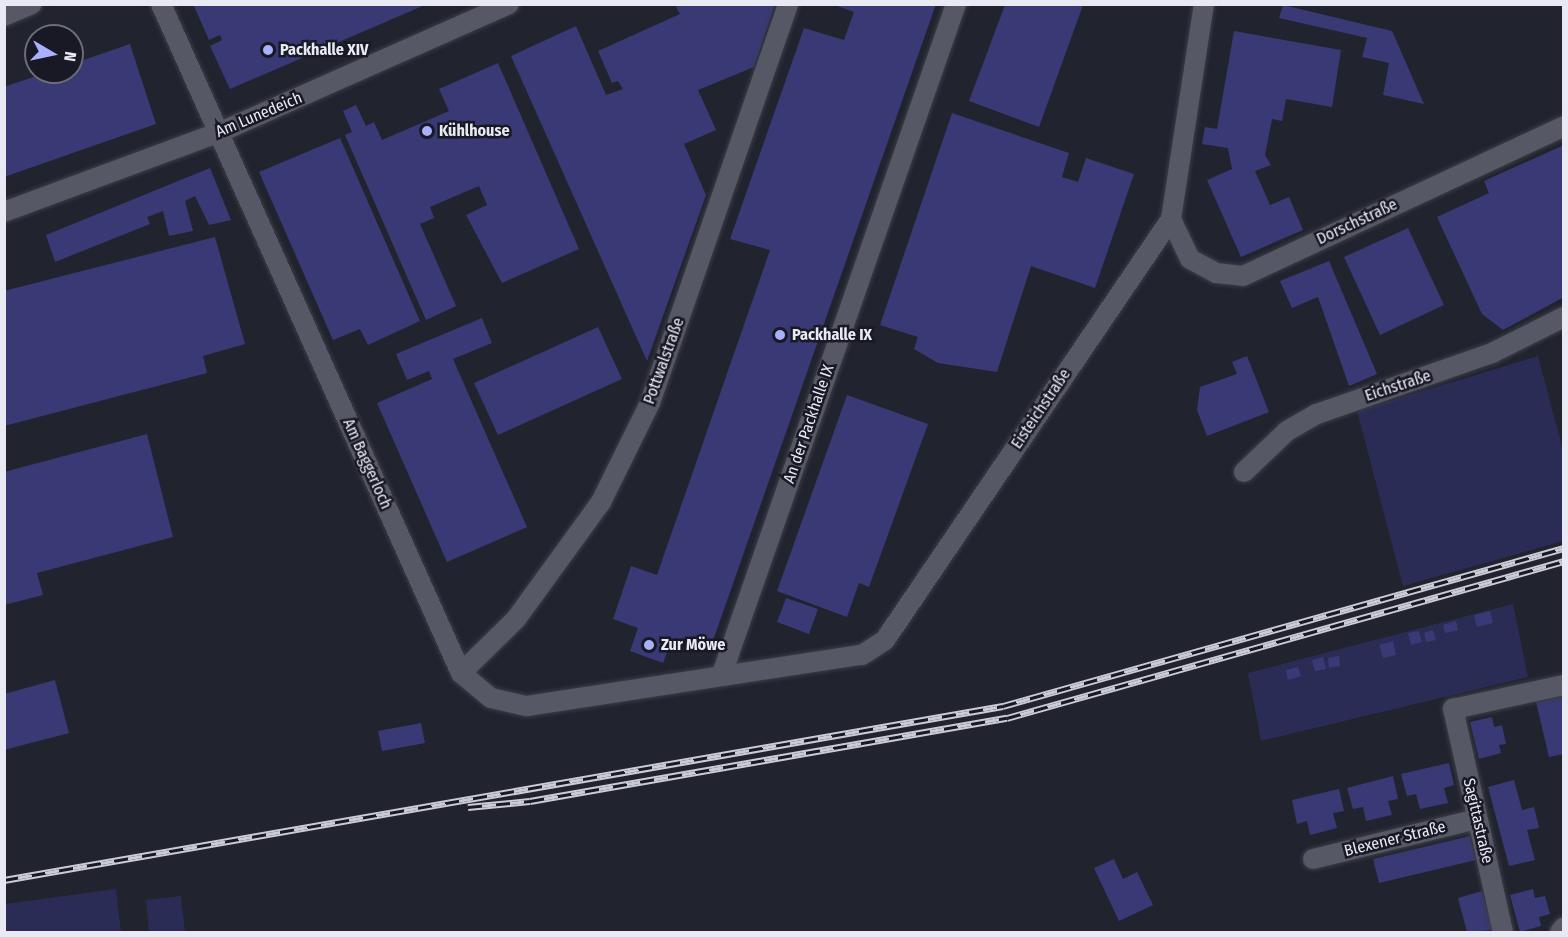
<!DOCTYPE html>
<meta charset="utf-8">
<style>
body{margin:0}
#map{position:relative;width:1568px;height:937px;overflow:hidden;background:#21232e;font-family:"Fira Sans Condensed",sans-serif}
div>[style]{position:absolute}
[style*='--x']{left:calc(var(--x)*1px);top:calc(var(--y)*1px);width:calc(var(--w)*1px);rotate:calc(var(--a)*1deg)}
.green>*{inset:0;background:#2a2c56}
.building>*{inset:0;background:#393a75}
.roads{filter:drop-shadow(0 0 2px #3c3d46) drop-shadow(0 0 2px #3c3d46)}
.minor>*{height:20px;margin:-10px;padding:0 10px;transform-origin:10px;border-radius:10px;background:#575866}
.rail>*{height:7px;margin-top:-3.5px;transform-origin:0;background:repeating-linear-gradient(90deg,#181925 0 14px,#cacbd4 0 28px);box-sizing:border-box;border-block:2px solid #cacbd4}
.dots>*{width:16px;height:16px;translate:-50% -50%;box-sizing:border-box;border:3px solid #181925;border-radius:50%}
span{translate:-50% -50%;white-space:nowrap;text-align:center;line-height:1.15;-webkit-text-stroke:5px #181925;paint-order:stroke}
.poi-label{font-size:16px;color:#e8e9f2;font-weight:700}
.left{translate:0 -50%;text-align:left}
.street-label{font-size:16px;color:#e8e9f2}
.frame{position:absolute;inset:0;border:6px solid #e8e9f2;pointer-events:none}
.north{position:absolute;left:24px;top:24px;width:60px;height:60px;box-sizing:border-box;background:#181925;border:2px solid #6b6c77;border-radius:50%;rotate:99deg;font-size:16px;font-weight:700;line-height:24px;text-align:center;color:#e8e9f2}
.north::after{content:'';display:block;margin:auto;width:21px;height:27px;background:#a9b0fc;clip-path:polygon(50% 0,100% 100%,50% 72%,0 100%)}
</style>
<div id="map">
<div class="green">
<div style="clip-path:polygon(1538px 356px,1563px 450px,1563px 541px,1403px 586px,1357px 411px)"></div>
<div style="clip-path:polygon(1513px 604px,1528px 677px,1261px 741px,1248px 673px)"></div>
<div style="clip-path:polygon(116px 889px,121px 932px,5px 932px,5px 904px)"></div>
<div style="clip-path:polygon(181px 896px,185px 932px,149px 932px,146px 900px)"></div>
</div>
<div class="building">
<div style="clip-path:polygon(193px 4px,427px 4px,230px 89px,210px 46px,222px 40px,220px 35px,209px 40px)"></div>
<div style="clip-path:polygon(681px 4px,775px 4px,754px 67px,698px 90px,716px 130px,684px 144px,706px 195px,647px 361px,511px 56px,576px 26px,606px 95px,623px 89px,618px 81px,612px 83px,598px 51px,680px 14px,676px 7px)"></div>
<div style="clip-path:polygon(832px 4px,936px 4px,709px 652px,672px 639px,663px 663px,630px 651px,638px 628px,613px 619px,631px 566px,657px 575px,770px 250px,730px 239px,804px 28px,844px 40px,854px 12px)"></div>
<div style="clip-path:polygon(1005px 5px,1083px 5px,1039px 127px,969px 101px)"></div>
<div style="clip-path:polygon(1283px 5px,1392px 31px,1424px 104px,1383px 95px,1389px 63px,1362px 57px,1367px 38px,1279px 18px)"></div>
<div style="clip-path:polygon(1234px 31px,1341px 50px,1332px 107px,1286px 99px,1282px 121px,1272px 119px,1265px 155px,1271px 165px,1255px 171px,1270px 205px,1289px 197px,1303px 230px,1241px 257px,1207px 180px,1232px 169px,1228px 148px,1202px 144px,1205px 127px,1217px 129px)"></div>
<div style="clip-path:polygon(130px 44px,156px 124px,4px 177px,4px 87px,48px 72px,72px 72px,72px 64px)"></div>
<div style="clip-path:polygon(498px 63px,579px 249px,502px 283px,466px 215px,487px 205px,479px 186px,430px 207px,434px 218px,420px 224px,456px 306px,426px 320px,345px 135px,352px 132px,343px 111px,356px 105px,366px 126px,374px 122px,382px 140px,449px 111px,439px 89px)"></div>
<div style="clip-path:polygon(952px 113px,1069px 153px,1062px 177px,1078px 182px,1086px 158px,1134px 174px,1095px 288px,1031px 266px,997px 372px,938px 363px,914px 349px,918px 337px,880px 325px)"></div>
<div style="clip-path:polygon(340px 138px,420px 321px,368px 345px,360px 329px,333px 340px,259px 172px)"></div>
<div style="clip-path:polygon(1564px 145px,1564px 297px,1503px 330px,1482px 314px,1437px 217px,1489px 193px,1484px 181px)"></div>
<div style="clip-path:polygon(210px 168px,231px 220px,209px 225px,195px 196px,185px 201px,193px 231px,169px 236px,163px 211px,147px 217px,150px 224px,55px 262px,46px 235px)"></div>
<div style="clip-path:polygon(1408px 228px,1444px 305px,1380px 335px,1344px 257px)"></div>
<div style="clip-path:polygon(215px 237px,245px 344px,203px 356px,207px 373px,4px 426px,4px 291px)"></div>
<div style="clip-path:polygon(1329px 261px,1377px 374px,1349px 386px,1318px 297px,1292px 308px,1280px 281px)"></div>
<div style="clip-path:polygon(482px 318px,492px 343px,453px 359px,527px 527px,447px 562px,377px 403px,432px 379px,429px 371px,407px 380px,396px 354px)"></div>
<div style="clip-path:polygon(598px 327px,622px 379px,498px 435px,474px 383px)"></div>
<div style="clip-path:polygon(1247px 356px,1269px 412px,1207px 436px,1197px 410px,1200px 387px,1237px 374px,1232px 362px)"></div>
<div style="clip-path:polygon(847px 395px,928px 424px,869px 587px,859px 583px,847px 617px,777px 591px)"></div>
<div style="clip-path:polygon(147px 434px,173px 537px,37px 573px,43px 595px,4px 605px,4px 472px)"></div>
<div style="clip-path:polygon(786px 598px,818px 609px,809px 634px,777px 622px)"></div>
<div style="clip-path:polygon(1490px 611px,1493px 623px,1477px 627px,1474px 615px)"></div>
<div style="clip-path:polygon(1456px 621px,1458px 630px,1445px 633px,1443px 625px)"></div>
<div style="clip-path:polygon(1433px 630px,1436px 640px,1426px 642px,1424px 633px)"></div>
<div style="clip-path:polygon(1419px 631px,1422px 642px,1411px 645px,1408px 633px)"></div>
<div style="clip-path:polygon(1393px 641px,1396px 655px,1383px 658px,1379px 645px)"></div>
<div style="clip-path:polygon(1339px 656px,1340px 666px,1329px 668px,1328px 658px)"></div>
<div style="clip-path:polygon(1323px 657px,1326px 669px,1315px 671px,1312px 660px)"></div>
<div style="clip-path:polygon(1298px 667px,1301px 676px,1288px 680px,1286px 670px)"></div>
<div style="clip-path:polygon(55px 680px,69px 733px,4px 750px,4px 694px)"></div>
<div style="clip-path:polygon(1564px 696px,1564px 754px,1549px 757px,1536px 702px)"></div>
<div style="clip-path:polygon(1492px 717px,1494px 727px,1502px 725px,1506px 744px,1499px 745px,1501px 753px,1479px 759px,1470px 722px)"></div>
<div style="clip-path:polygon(421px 723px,425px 743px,382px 751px,378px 731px)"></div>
<div style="clip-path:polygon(1449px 763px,1454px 785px,1444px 788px,1448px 803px,1420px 809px,1416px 794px,1407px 796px,1401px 774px)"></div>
<div style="clip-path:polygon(1393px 776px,1398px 799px,1388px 801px,1392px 815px,1366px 821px,1363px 807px,1353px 809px,1347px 788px)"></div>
<div style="clip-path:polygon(1514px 780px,1522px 810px,1534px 807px,1539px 828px,1527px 830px,1535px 860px,1509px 866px,1488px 787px)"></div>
<div style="clip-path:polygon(1339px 789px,1344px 811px,1333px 813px,1337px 828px,1310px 835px,1307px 821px,1297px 824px,1292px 800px)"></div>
<div style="clip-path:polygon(1470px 836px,1476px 860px,1379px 883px,1373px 859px)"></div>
<div style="clip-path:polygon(1114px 859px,1123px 879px,1137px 872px,1153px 905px,1119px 921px,1094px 868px)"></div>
<div style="clip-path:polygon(1533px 889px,1535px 898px,1545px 896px,1550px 914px,1539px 917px,1541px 926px,1520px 932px,1510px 895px)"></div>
<div style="clip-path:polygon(1482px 891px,1493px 930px,1467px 932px,1458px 898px)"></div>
</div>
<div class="roads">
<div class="minor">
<div style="--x:161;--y:4;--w:733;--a:65.85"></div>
<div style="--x:461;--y:673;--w:39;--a:40"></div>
<div style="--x:491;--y:698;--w:37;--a:13"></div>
<div style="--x:527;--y:706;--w:339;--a:-8.7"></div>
<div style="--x:862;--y:655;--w:27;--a:-33"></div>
<div style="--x:885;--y:640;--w:509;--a:-55.81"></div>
<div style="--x:1171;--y:219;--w:218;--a:-81.3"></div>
<div style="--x:4;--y:16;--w:30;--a:-23"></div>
<div style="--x:4;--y:212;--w:228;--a:-20.3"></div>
<div style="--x:218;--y:133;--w:318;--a:-23.9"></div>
<div style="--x:1171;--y:219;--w:44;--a:64.6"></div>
<div style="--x:1190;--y:259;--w:30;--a:28"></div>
<div style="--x:1216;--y:273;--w:27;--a:6"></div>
<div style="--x:1243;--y:276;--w:354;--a:-25"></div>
<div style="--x:1244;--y:472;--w:59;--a:-43.6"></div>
<div style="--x:1287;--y:431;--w:34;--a:-30"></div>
<div style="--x:1317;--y:414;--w:185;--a:-19.2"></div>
<div style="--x:1492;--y:353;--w:80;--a:-26.6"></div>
<div style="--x:461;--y:673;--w:77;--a:-44.5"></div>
<div style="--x:516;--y:619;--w:145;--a:-54"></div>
<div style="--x:601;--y:502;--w:110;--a:-63.7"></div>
<div style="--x:650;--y:403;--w:422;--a:-70.9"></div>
<div style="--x:722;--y:674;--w:710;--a:-70.75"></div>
<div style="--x:1313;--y:859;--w:169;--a:-13.7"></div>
<div style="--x:1503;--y:932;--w:229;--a:-102.6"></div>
<div style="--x:1453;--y:709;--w:114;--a:-12.2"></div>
<div style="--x:1560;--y:932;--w:6;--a:-51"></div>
</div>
</div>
<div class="rail">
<div style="--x:468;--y:807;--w:62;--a:-5.5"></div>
<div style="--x:530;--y:801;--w:484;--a:-9.9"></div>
<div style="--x:1007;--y:718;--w:579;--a:-15.74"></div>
<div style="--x:4;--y:880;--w:1014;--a:-9.88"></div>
<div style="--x:1003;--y:706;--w:583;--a:-15.73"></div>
</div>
<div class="dots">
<div style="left:268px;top:50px;background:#a9b0fc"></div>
<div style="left:427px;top:131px;background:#a9b0fc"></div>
<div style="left:780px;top:335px;background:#a9b0fc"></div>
<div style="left:649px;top:645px;background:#a9b0fc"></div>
</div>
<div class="poi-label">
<span class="left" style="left:280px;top:50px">Packhalle XIV</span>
<span class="left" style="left:439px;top:131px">Kühlhouse</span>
<span class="left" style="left:792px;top:335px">Packhalle IX</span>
<span class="left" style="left:661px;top:645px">Zur Möwe</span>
</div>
<div class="street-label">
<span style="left:259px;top:115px;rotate:-23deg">Am Lunedeich</span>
<span style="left:1357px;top:222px;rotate:-25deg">Dorschstraße</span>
<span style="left:664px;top:361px;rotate:-70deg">Pottwalstraße</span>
<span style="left:1398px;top:386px;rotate:-18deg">Eichstraße</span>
<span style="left:1041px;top:409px;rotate:-56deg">Eisteichstraße</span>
<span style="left:809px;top:424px;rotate:-71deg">An der Packhalle IX</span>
<span style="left:367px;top:464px;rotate:66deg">Am Baggerloch</span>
<span style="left:1478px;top:821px;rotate:77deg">Sagittastraße</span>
<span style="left:1395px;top:839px;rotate:-14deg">Blexener Straße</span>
</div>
<div class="frame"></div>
<div class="north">N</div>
</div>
